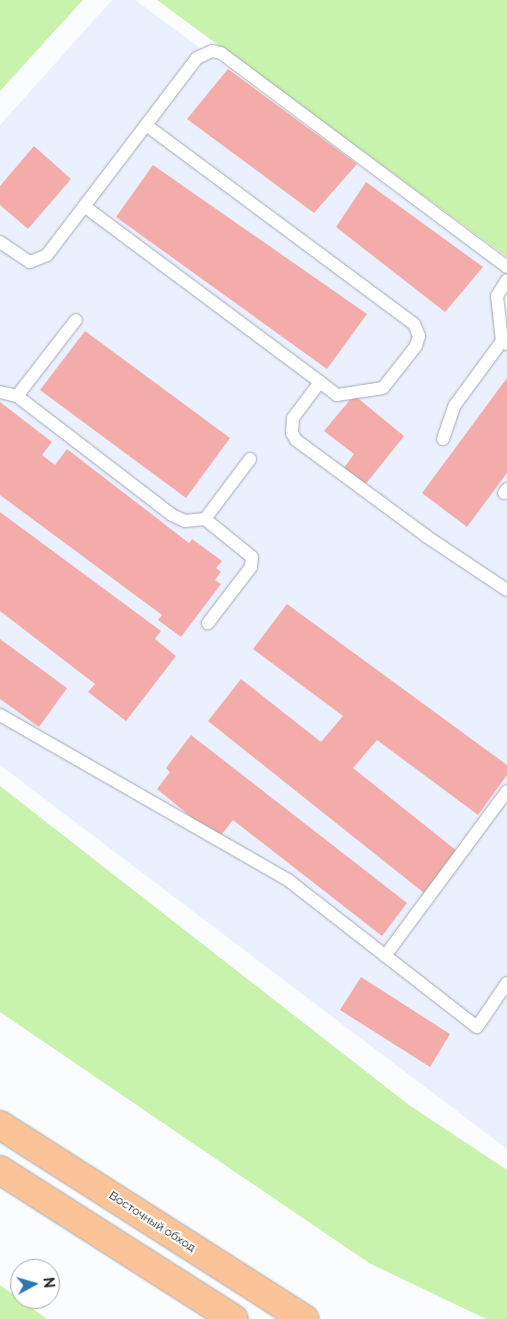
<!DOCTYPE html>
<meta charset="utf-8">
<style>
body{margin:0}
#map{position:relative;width:507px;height:1319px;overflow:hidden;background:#fafcfe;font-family:Raleway,sans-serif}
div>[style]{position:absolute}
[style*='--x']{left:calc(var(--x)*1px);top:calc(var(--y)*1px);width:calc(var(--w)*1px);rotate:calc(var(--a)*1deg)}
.built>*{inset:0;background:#eaf0fd}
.green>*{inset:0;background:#c9f3ac}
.building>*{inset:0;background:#f4acaa}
.roads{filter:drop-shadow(0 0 1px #a6a8ae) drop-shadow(0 0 1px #a6a8ae)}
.service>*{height:12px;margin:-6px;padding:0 6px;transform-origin:6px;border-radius:6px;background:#fff}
.trunk>*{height:28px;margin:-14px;padding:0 14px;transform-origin:14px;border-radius:14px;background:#fac398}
span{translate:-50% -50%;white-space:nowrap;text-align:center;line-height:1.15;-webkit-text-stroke:4px #fff;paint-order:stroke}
.street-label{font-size:12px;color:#222325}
.north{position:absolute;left:10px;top:1259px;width:50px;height:50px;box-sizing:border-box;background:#fff;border:1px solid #a7a7a8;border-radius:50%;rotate:84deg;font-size:14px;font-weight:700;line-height:20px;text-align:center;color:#222325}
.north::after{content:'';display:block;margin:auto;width:18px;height:22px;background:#3276ac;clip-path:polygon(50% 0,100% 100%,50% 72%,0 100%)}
</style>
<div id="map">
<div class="built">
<div style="clip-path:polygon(112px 0,135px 0,502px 271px,501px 315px,507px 321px,507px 1149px,0 765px,0 125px)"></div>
</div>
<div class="green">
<div style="clip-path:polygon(0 0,83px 0,0 91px)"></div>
<div style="clip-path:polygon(157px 0,507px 0,507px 257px)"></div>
<div style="clip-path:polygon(0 786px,409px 1105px,507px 1170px,507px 1319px,486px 1319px,369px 1263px,0 1012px)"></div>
<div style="clip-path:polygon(0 1285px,47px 1319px,0 1319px)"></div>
</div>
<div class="building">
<div style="clip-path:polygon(228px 69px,357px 164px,314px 213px,187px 119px)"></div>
<div style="clip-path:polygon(34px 146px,71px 179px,28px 229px,0 205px,0 186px)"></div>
<div style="clip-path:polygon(153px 165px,367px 314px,327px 369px,116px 217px)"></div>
<div style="clip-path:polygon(366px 182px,483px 267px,445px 312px,336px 227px)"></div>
<div style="clip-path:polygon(85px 331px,230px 438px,186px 498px,40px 390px)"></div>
<div style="clip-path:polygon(507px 378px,507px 473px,467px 527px,422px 493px)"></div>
<div style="clip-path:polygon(354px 395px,404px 436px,365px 485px,344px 468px,354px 454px,324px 431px)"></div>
<div style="clip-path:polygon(0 402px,52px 442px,42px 455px,55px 465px,67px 449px,189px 543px,192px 539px,222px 561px,216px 568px,221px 572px,215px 580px,221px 584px,181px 637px,158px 620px,162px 615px,0 495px)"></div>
<div style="clip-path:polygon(0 512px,161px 631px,155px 639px,176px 656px,126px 721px,88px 692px,95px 684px,0 611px)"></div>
<div style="clip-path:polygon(287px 604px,507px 765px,507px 775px,478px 815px,377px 740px,353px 768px,457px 851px,424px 893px,208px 721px,241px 679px,321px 742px,343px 716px,253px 649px)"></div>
<div style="clip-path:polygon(0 639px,67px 688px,39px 727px,0 699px)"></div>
<div style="clip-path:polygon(191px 735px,407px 903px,382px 936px,233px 820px,218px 839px,157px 789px,170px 772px,166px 768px)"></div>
<div style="clip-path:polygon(361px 977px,450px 1034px,430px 1067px,340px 1010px)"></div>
</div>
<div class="roads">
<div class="service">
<div style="--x:146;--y:125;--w:334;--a:36.6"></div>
<div style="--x:414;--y:324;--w:13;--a:67"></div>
<div style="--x:419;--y:336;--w:10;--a:107"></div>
<div style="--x:416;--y:346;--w:53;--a:128.2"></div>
<div style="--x:383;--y:388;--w:47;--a:171.3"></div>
<div style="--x:337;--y:395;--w:21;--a:-143"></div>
<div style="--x:320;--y:382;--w:45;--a:126.9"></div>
<div style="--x:293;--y:418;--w:15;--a:94"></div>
<div style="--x:292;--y:433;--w:8;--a:60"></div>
<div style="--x:296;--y:440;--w:162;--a:36.4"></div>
<div style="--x:426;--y:536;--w:97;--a:33.7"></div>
<div style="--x:84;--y:206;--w:294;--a:36.7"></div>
<div style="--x:0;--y:242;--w:36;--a:34"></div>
<div style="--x:30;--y:262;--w:18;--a:-22"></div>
<div style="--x:47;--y:255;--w:248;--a:-52.7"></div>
<div style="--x:197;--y:58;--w:17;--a:-25"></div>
<div style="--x:212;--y:51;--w:9;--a:13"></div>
<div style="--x:221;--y:53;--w:357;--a:36.8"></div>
<div style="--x:507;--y:280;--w:19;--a:122"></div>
<div style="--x:497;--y:296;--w:45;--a:83.7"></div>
<div style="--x:502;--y:341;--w:6;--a:31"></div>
<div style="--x:0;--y:392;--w:17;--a:13"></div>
<div style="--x:17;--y:396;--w:195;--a:37.5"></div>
<div style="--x:172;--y:515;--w:14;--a:25"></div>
<div style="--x:185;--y:521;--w:20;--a:-6"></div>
<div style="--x:205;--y:519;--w:60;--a:39"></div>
<div style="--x:252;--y:557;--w:10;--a:96"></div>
<div style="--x:251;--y:567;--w:71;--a:127.5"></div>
<div style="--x:17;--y:396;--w:96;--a:-52.2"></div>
<div style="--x:443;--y:439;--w:36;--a:-71"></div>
<div style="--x:455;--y:405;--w:79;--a:-53.7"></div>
<div style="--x:504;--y:493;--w:5;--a:-53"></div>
<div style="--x:205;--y:519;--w:75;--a:-53.1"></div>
<div style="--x:0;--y:715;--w:332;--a:29.8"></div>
<div style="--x:288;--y:880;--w:239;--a:37.9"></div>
<div style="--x:477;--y:1027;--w:53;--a:-55.7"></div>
<div style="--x:385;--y:956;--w:205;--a:-53.5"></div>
</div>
<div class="trunk">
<div style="--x:0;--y:1125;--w:361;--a:32.5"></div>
<div style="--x:0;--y:1170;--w:277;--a:32.5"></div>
</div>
</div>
<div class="street-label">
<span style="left:152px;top:1222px;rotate:33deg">Восточный обход</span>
</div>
<div class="north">N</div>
</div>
